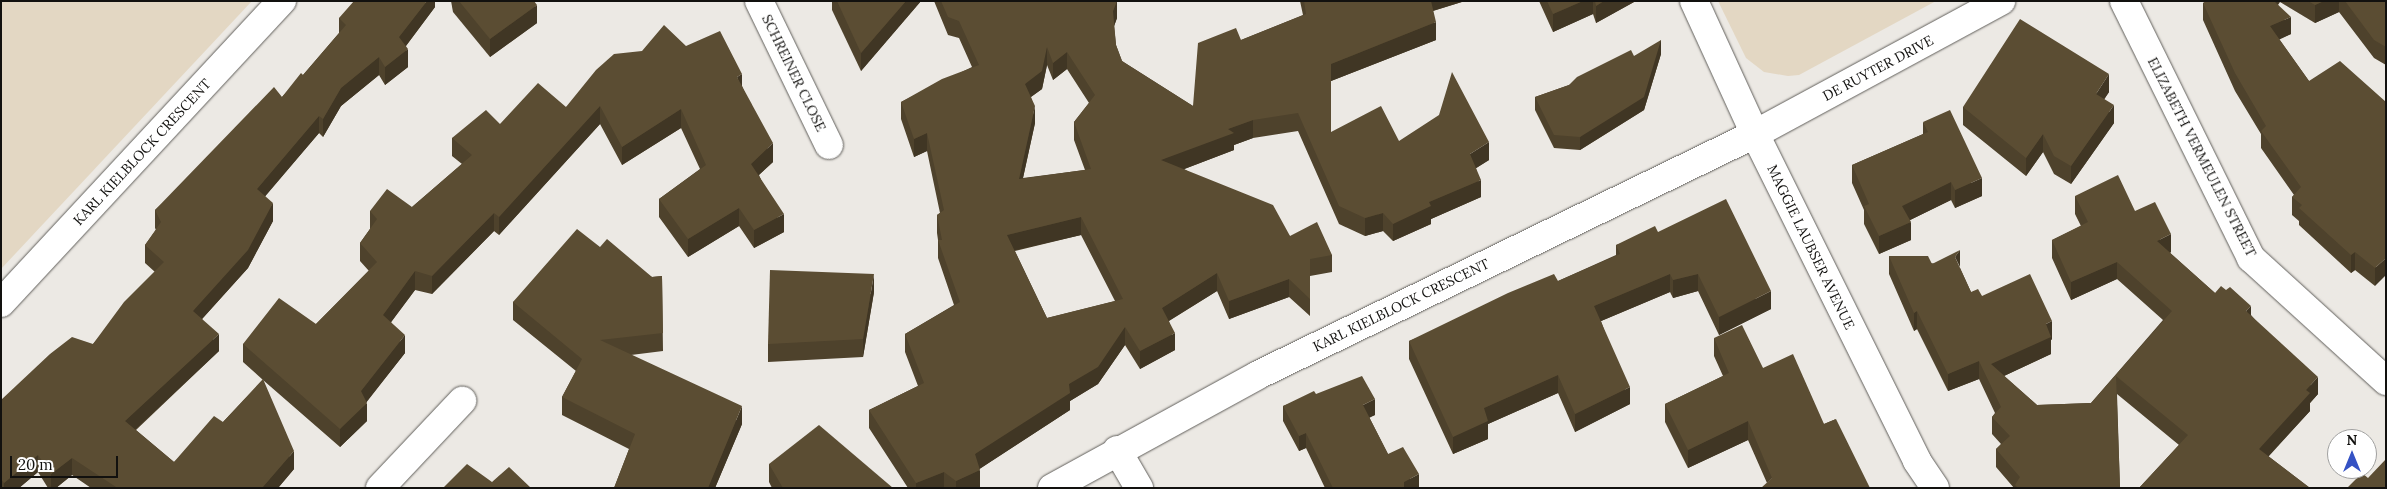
<!DOCTYPE html>
<style>
body{margin:0}
#map{position:relative;width:2387px;height:489px;overflow:hidden;background:#ece9e4;font-family:Lora,serif}
div>[style]{position:absolute}
[style*='--x']{left:calc(var(--x)*1px);top:calc(var(--y)*1px);width:calc(var(--w)*1px);rotate:calc(var(--a)*1deg)}
.green>*{inset:0;background:#e3d7c3}
.roads{filter:drop-shadow(0 0 1px #615f5b) drop-shadow(0 0 1px #615f5b)}
.street>*{height:28px;margin:-14px;padding:0 14px;transform-origin:14px;border-radius:14px;background:#fff}
.wall>*{inset:0;background:#4e422c}
.shaded-wall>*{inset:0;background:#403624}
.building>*{inset:0;background:#5b4d33}
span{translate:-50% -50%;white-space:nowrap;text-align:center;line-height:1.15;-webkit-text-stroke:5px #fff;paint-order:stroke}
.street-label{font-size:14px;color:#12110f}
.frame{position:absolute;inset:0;border:2px solid #12110f;pointer-events:none}
.north{position:absolute;left:2327px;top:429px;width:50px;height:50px;box-sizing:border-box;background:#fff;border:1px solid #a0a09f;border-radius:50%;rotate:0deg;font-size:14px;font-weight:700;line-height:20px;text-align:center;color:#12110f}
.north::after{content:'';display:block;margin:auto;width:18px;height:22px;background:#3552c4;clip-path:polygon(50% 0,100% 100%,50% 72%,0 100%)}
.scale{position:absolute;left:10px;top:456px;width:108px;height:22px;box-sizing:border-box;border:2px solid #12110f;border-top:0;padding-left:6px;font-size:15px;line-height:18px;white-space:nowrap;color:#12110f;-webkit-text-stroke:4px #fff;paint-order:stroke}
</style>
<div id="map">
<div class="green">
<div style="clip-path:polygon(1px 1px,252px 1px,1px 269px)"></div>
<div style="clip-path:polygon(1718px 1px,1936px 1px,1799px 75px,1788px 76px,1764px 72px,1746px 58px)"></div>
</div>
<div class="roads">
<div class="street">
<div style="--x:759;--y:1;--w:160;--a:64.1"></div>
<div style="--x:1694;--y:1;--w:146;--a:65.4"></div>
<div style="--x:1755;--y:134;--w:365;--a:63.6"></div>
<div style="--x:1917;--y:461;--w:32;--a:56"></div>
<div style="--x:2124;--y:1;--w:287;--a:63.7"></div>
<div style="--x:2251;--y:258;--w:183;--a:42.3"></div>
<div style="--x:1;--y:303;--w:413;--a:-47.1"></div>
<div style="--x:1117;--y:450;--w:44;--a:59.9"></div>
<div style="--x:380;--y:488;--w:120;--a:-46.7"></div>
<div style="--x:1052;--y:488;--w:235;--a:-28.7"></div>
<div style="--x:1258;--y:375;--w:552;--a:-25.87"></div>
<div style="--x:1755;--y:134;--w:280;--a:-28.4"></div>
</div>
</div>
<div class="wall">
<div style="clip-path:polygon(435px 1px,435px 7px,406px 46px,408px 67px,385px 85px,379px 75px,341px 106px,323px 137px,319px 133px,265px 196px,273px 221px,248px 268px,202px 319px,219px 351px,136px 430px,174px 462px,223px 422px,263px 380px,243px 362px,243px 344px,316px 324px,369px 271px,360px 261px,360px 243px,370px 229px,370px 211px,412px 207px,462px 164px,452px 156px,452px 138px,500px 124px,566px 107px,686px 46px,742px 86px,773px 162px,759px 175px,784px 232px,754px 248px,739px 226px,688px 257px,659px 217px,659px 199px,700px 169px,681px 128px,622px 165px,600px 124px,499px 235px,494px 231px,432px 294px,415px 290px,391px 322px,405px 353px,366px 402px,367px 421px,340px 447px,263px 380px,294px 469px,278px 488px,91px 488px,72px 475px,56px 488px,48px 488px,38px 472px,19px 488px,1px 488px,1px 400px,93px 344px,155px 272px,145px 263px,145px 245px,156px 230px,155px 228px,155px 210px,282px 97px,303px 75px,339px 33px,339px 18px)"></div>
<div style="clip-path:polygon(451px 1px,534px 1px,537px 23px,490px 57px,453px 12px)"></div>
<div style="clip-path:polygon(832px 1px,921px 1px,861px 71px,832px 10px)"></div>
<div style="clip-path:polygon(evenodd,934px 1px,1117px 1px,1117px 18px,1114px 26px,1116px 45px,1122px 61px,1193px 106px,1241px 40px,1303px 15px,1300px 1px,1465px 1px,1433px 11px,1436px 40px,1331px 81px,1331px 132px,1399px 141px,1489px 160px,1476px 168px,1481px 197px,1431px 219px,1431px 224px,1393px 241px,1383px 231px,1365px 236px,1339px 224px,1298px 131px,1253px 138px,1234px 145px,1234px 150px,1184px 169px,1290px 236px,1332px 255px,1332px 272px,1310px 276px,1310px 316px,1289px 297px,1229px 319px,1217px 291px,1169px 321px,1175px 350px,1140px 369px,1125px 345px,1098px 384px,1070px 401px,1070px 410px,979px 469px,980px 487px,908px 488px,869px 428px,869px 410px,918px 386px,905px 352px,905px 334px,954px 305px,938px 258px,938px 240px,937px 233px,937px 215px,940px 213px,927px 151px,914px 157px,901px 119px,901px 102px,972px 67px,959px 38px,948px 35px,934px 1px,1047px 65px,1053px 80px,1067px 69px,1089px 103px,1074px 122px,1074px 140px,1085px 170px,1023px 178px,1035px 123px,1031px 97px,1042px 89px,1047px 65px,934px 1px,1081px 235px,1115px 301px,1047px 318px,1015px 251px,1081px 235px)"></div>
<div style="clip-path:polygon(1539px 1px,1634px 1px,1634px 2px,1596px 23px,1593px 14px,1553px 32px)"></div>
<div style="clip-path:polygon(2207px 1px,2386px 1px,2386px 65px,2374px 58px,2339px 12px,2315px 23px,2280px 2px,2278px 5px,2291px 34px,2279px 39px,2309px 81px,2386px 102px,2375px 286px,2355px 270px,2351px 273px,2299px 225px,2299px 221px,2292px 215px,2292px 197px,2294px 195px,2261px 148px,2261px 134px,2235px 91px,2203px 20px,2203px 3px)"></div>
<div style="clip-path:polygon(1661px 54px,1644px 110px,1580px 150px,1554px 148px,1535px 110px,1535px 97px,1569px 85px,1634px 56px)"></div>
<div style="clip-path:polygon(2109px 92px,2104px 99px,2114px 123px,2071px 184px,2054px 174px,2043px 152px,2026px 176px,1963px 125px,1963px 107px)"></div>
<div style="clip-path:polygon(1923px 122px,1982px 196px,1955px 208px,1951px 200px,1910px 220px,1911px 240px,1879px 254px,1864px 224px,1864px 210px,1852px 183px,1852px 165px,1923px 134px)"></div>
<div style="clip-path:polygon(2075px 196px,2135px 211px,2171px 252px,2170px 253px,2215px 293px,2251px 315px,2318px 394px,2310px 403px,2310px 411px,2268px 456px,2310px 488px,2139px 488px,2179px 445px,2117px 394px,2120px 488px,2014px 488px,1996px 467px,1996px 449px,2001px 444px,1992px 434px,1992px 417px,1995px 413px,1979px 379px,1948px 391px,1917px 329px,1914px 331px,1889px 274px,1889px 256px,1960px 268px,1971px 292px,1982px 296px,2052px 339px,2051px 340px,2051px 354px,2004px 376px,2037px 405px,2091px 403px,2163px 320px,2117px 279px,2071px 300px,2052px 258px,2052px 240px,2081px 226px,2075px 214px)"></div>
<div style="clip-path:polygon(1658px 232px,1771px 309px,1719px 335px,1698px 291px,1673px 298px,1670px 292px,1601px 321px,1630px 404px,1575px 432px,1558px 393px,1488px 424px,1488px 439px,1453px 454px,1409px 359px,1409px 341px,1558px 281px,1616px 255px,1616px 245px)"></div>
<div style="clip-path:polygon(600px 247px,652px 277px,662px 276px,663px 351px,631px 355px,742px 424px,715px 488px,614px 488px,629px 449px,562px 415px,562px 397px,576px 371px,513px 320px,513px 302px)"></div>
<div style="clip-path:polygon(874px 292px,863px 357px,768px 362px,768px 344px)"></div>
<div style="clip-path:polygon(1714px 338px,1763px 368px,1824px 424px,1836px 419px,1767px 483px,1748px 440px,1688px 468px,1665px 422px,1665px 404px,1723px 376px,1714px 356px)"></div>
<div style="clip-path:polygon(1316px 394px,1375px 415px,1369px 417px,1388px 454px,1419px 488px,1325px 488px,1306px 448px,1299px 451px,1283px 421px,1283px 406px)"></div>
<div style="clip-path:polygon(769px 464px,893px 488px,772px 488px,769px 482px)"></div>
</div>
<div class="shaded-wall">
<div style="clip-path:polygon(427px 1px,435px 1px,435px 7px,399px 55px,399px 37px)"></div>
<div style="clip-path:polygon(906px 1px,921px 1px,861px 71px,861px 53px)"></div>
<div style="clip-path:polygon(1117px 1px,1117px 18px,1113px 29px,1113px 11px)"></div>
<div style="clip-path:polygon(1429px 1px,1465px 1px,1429px 12px)"></div>
<div style="clip-path:polygon(1583px 1px,1593px 1px,1593px 14px,1553px 32px,1553px 14px)"></div>
<div style="clip-path:polygon(1604px 1px,1634px 1px,1634px 2px,1596px 23px,1596px 6px)"></div>
<div style="clip-path:polygon(2270px 1px,2280px 1px,2270px 15px)"></div>
<div style="clip-path:polygon(2324px 1px,2339px 1px,2339px 12px,2315px 23px,2315px 5px)"></div>
<div style="clip-path:polygon(537px 5px,537px 23px,490px 57px,490px 39px)"></div>
<div style="clip-path:polygon(2291px 17px,2291px 34px,2270px 44px,2270px 26px)"></div>
<div style="clip-path:polygon(1436px 22px,1436px 40px,1331px 81px,1331px 64px)"></div>
<div style="clip-path:polygon(1661px 40px,1661px 54px,1644px 110px,1580px 150px,1580px 137px)"></div>
<div style="clip-path:polygon(1047px 47px,1047px 65px,1042px 89px,1025px 101px,1025px 84px)"></div>
<div style="clip-path:polygon(408px 49px,408px 67px,385px 85px,385px 67px)"></div>
<div style="clip-path:polygon(1067px 52px,1067px 69px,1053px 80px,1053px 63px)"></div>
<div style="clip-path:polygon(379px 57px,379px 75px,341px 106px,323px 137px,323px 119px,341px 88px)"></div>
<div style="clip-path:polygon(742px 74px,742px 92px,737px 77px)"></div>
<div style="clip-path:polygon(2109px 74px,2109px 92px,2096px 112px,2096px 94px)"></div>
<div style="clip-path:polygon(2114px 105px,2114px 123px,2071px 184px,2071px 166px)"></div>
<div style="clip-path:polygon(600px 106px,600px 124px,499px 235px,499px 217px)"></div>
<div style="clip-path:polygon(1035px 106px,1035px 123px,1019px 196px,1019px 179px)"></div>
<div style="clip-path:polygon(681px 109px,681px 128px,622px 165px,622px 147px)"></div>
<div style="clip-path:polygon(319px 116px,319px 133px,257px 206px,257px 189px)"></div>
<div style="clip-path:polygon(1253px 120px,1253px 138px,1234px 145px,1234px 150px,1161px 178px,1161px 160px,1228px 129px)"></div>
<div style="clip-path:polygon(927px 133px,927px 151px,914px 157px,914px 139px)"></div>
<div style="clip-path:polygon(2043px 134px,2043px 152px,2026px 176px,2026px 158px)"></div>
<div style="clip-path:polygon(1489px 142px,1489px 160px,1470px 172px,1470px 154px)"></div>
<div style="clip-path:polygon(773px 143px,773px 162px,751px 182px,751px 164px)"></div>
<div style="clip-path:polygon(1982px 178px,1982px 196px,1955px 208px,1955px 190px)"></div>
<div style="clip-path:polygon(1481px 180px,1481px 197px,1431px 219px,1431px 224px,1393px 241px,1393px 224px,1429px 202px)"></div>
<div style="clip-path:polygon(1951px 182px,1951px 200px,1902px 224px,1902px 206px)"></div>
<div style="clip-path:polygon(273px 203px,273px 221px,248px 268px,193px 329px,193px 311px)"></div>
<div style="clip-path:polygon(739px 208px,739px 226px,688px 257px,688px 239px)"></div>
<div style="clip-path:polygon(494px 213px,494px 231px,432px 294px,432px 276px)"></div>
<div style="clip-path:polygon(1383px 213px,1383px 231px,1365px 236px,1365px 218px)"></div>
<div style="clip-path:polygon(784px 214px,784px 232px,754px 248px,754px 230px)"></div>
<div style="clip-path:polygon(1081px 217px,1081px 235px,1007px 252px,1007px 235px)"></div>
<div style="clip-path:polygon(1911px 222px,1911px 240px,1879px 254px,1879px 236px)"></div>
<div style="clip-path:polygon(2171px 234px,2171px 252px,2157px 259px,2157px 241px)"></div>
<div style="clip-path:polygon(1960px 250px,1960px 267px,1955px 257px)"></div>
<div style="clip-path:polygon(2355px 252px,2355px 270px,2351px 273px,2351px 255px)"></div>
<div style="clip-path:polygon(2386px 258px,2386px 275px,2375px 286px,2375px 268px)"></div>
<div style="clip-path:polygon(2117px 262px,2117px 279px,2071px 300px,2071px 282px)"></div>
<div style="clip-path:polygon(415px 271px,415px 290px,383px 333px,383px 315px)"></div>
<div style="clip-path:polygon(1217px 273px,1217px 291px,1162px 325px,1162px 308px)"></div>
<div style="clip-path:polygon(874px 274px,874px 292px,863px 357px,863px 339px)"></div>
<div style="clip-path:polygon(1670px 274px,1670px 292px,1594px 324px,1594px 306px)"></div>
<div style="clip-path:polygon(1698px 274px,1698px 291px,1673px 298px,1673px 280px)"></div>
<div style="clip-path:polygon(1289px 279px,1289px 297px,1229px 319px,1229px 301px)"></div>
<div style="clip-path:polygon(1771px 291px,1771px 309px,1719px 335px,1719px 317px)"></div>
<div style="clip-path:polygon(2251px 306px,2251px 324px,2246px 311px)"></div>
<div style="clip-path:polygon(1917px 311px,1917px 329px,1914px 331px,1914px 313px)"></div>
<div style="clip-path:polygon(2052px 321px,2052px 339px,2051px 340px,2051px 354px,1991px 382px,1991px 364px,2046px 324px)"></div>
<div style="clip-path:polygon(1125px 327px,1125px 345px,1098px 384px,1070px 401px,1070px 410px,975px 472px,975px 454px,1069px 384px)"></div>
<div style="clip-path:polygon(1175px 333px,1175px 350px,1140px 369px,1140px 351px)"></div>
<div style="clip-path:polygon(219px 334px,219px 351px,125px 439px,125px 421px)"></div>
<div style="clip-path:polygon(405px 335px,405px 353px,362px 408px,367px 403px,367px 421px,340px 447px,340px 429px,361px 391px)"></div>
<div style="clip-path:polygon(1979px 361px,1979px 379px,1948px 391px,1948px 374px)"></div>
<div style="clip-path:polygon(1558px 375px,1558px 393px,1488px 424px,1488px 439px,1453px 454px,1453px 437px,1484px 408px)"></div>
<div style="clip-path:polygon(2318px 377px,2318px 394px,2310px 403px,2310px 411px,2259px 467px,2259px 449px,2306px 390px)"></div>
<div style="clip-path:polygon(1630px 387px,1630px 404px,1575px 432px,1575px 414px)"></div>
<div style="clip-path:polygon(1375px 399px,1375px 415px,1363px 421px,1363px 405px)"></div>
<div style="clip-path:polygon(742px 406px,742px 424px,715px 488px,708px 488px)"></div>
<div style="clip-path:polygon(1748px 421px,1748px 440px,1688px 468px,1688px 450px)"></div>
<div style="clip-path:polygon(1306px 433px,1306px 448px,1299px 451px,1299px 436px)"></div>
<div style="clip-path:polygon(294px 451px,294px 469px,278px 488px,262px 488px)"></div>
<div style="clip-path:polygon(38px 455px,38px 472px,19px 488px,4px 488px,4px 483px)"></div>
<div style="clip-path:polygon(72px 458px,72px 475px,56px 488px,51px 488px,51px 474px)"></div>
<div style="clip-path:polygon(980px 470px,980px 487px,956px 488px,956px 481px)"></div>
<div style="clip-path:polygon(944px 472px,944px 488px,916px 488px,916px 483px)"></div>
<div style="clip-path:polygon(1419px 474px,1419px 488px,1404px 488px,1404px 482px)"></div>
</div>
<div class="building">
<div style="clip-path:polygon(354px 1px,427px 1px,399px 37px,408px 49px,385px 67px,379px 57px,341px 88px,323px 119px,319px 116px,257px 189px,273px 203px,248px 250px,193px 311px,219px 334px,125px 421px,174px 462px,214px 416px,223px 422px,263px 379px,294px 451px,262px 488px,115px 488px,116px 487px,72px 458px,51px 474px,38px 455px,4px 483px,1px 479px,1px 400px,50px 354px,72px 337px,93px 344px,124px 302px,164px 262px,145px 245px,161px 222px,155px 210px,274px 87px,282px 97px,301px 73px,303px 75px,346px 25px,339px 18px)"></div>
<div style="clip-path:polygon(459px 1px,534px 1px,537px 5px,490px 39px)"></div>
<div style="clip-path:polygon(837px 1px,906px 1px,861px 53px)"></div>
<div style="clip-path:polygon(evenodd,941px 1px,1117px 1px,1113px 11px,1116px 45px,1122px 61px,1193px 106px,1198px 43px,1236px 28px,1241px 40px,1306px 14px,1304px 1px,1431px 1px,1436px 22px,1331px 64px,1331px 132px,1381px 106px,1399px 141px,1439px 115px,1452px 72px,1489px 142px,1470px 154px,1481px 180px,1429px 202px,1431px 206px,1393px 224px,1383px 213px,1365px 218px,1339px 206px,1298px 113px,1253px 120px,1228px 129px,1234px 133px,1161px 160px,1273px 205px,1290px 236px,1317px 222px,1332px 255px,1310px 259px,1310px 299px,1289px 279px,1229px 301px,1217px 273px,1162px 308px,1175px 333px,1140px 351px,1125px 327px,1098px 367px,1069px 384px,1070px 393px,975px 454px,980px 470px,956px 481px,944px 472px,916px 483px,869px 410px,924px 383px,905px 334px,960px 302px,938px 240px,942px 240px,937px 215px,944px 210px,927px 133px,914px 139px,901px 102px,942px 79px,979px 65px,959px 21px,948px 17px,941px 1px,1047px 47px,1053px 63px,1067px 52px,1095px 95px,1074px 122px,1091px 169px,1019px 179px,1035px 106px,1025px 84px,1042px 71px,1047px 47px,941px 1px,1081px 217px,1123px 299px,1047px 318px,1007px 235px,1081px 217px)"></div>
<div style="clip-path:polygon(1547px 1px,1583px 1px,1553px 14px)"></div>
<div style="clip-path:polygon(1595px 1px,1604px 1px,1596px 6px)"></div>
<div style="clip-path:polygon(2207px 1px,2274px 1px,2291px 17px,2270px 26px,2309px 81px,2340px 61px,2386px 102px,2386px 258px,2375px 268px,2355px 252px,2351px 255px,2299px 208px,2302px 205px,2292px 197px,2301px 187px,2261px 131px,2266px 126px,2235px 73px,2203px 3px)"></div>
<div style="clip-path:polygon(2308px 1px,2324px 1px,2315px 5px)"></div>
<div style="clip-path:polygon(2345px 1px,2386px 1px,2386px 47px,2374px 40px)"></div>
<div style="clip-path:polygon(2020px 19px,2109px 74px,2096px 94px,2114px 105px,2071px 166px,2054px 156px,2043px 134px,2026px 158px,1963px 107px)"></div>
<div style="clip-path:polygon(664px 25px,686px 46px,720px 31px,742px 74px,737px 77px,773px 143px,751px 164px,784px 214px,754px 230px,739px 208px,688px 239px,659px 199px,706px 165px,681px 109px,622px 147px,600px 106px,499px 217px,494px 213px,432px 276px,415px 271px,383px 315px,405px 335px,361px 391px,367px 403px,340px 429px,243px 344px,279px 298px,316px 324px,377px 262px,360px 243px,377px 219px,370px 211px,387px 189px,412px 207px,472px 155px,452px 138px,486px 110px,500px 124px,538px 83px,566px 107px,596px 70px,614px 54px,642px 51px)"></div>
<div style="clip-path:polygon(1661px 40px,1644px 97px,1580px 137px,1554px 135px,1535px 97px,1569px 85px,1577px 77px,1631px 50px,1634px 56px)"></div>
<div style="clip-path:polygon(1950px 110px,1982px 178px,1955px 190px,1951px 182px,1902px 206px,1911px 222px,1879px 236px,1864px 206px,1869px 204px,1852px 165px,1928px 132px,1923px 122px)"></div>
<div style="clip-path:polygon(2118px 175px,2135px 211px,2155px 202px,2171px 234px,2157px 241px,2215px 293px,2221px 286px,2226px 290px,2230px 287px,2251px 306px,2246px 311px,2318px 377px,2306px 390px,2310px 393px,2259px 449px,2310px 488px,2243px 488px,2242px 487px,2241px 488px,2139px 488px,2188px 435px,2116px 376px,2120px 488px,2018px 488px,2015px 485px,2020px 477px,1996px 449px,2010px 436px,1992px 417px,2001px 407px,1979px 361px,1948px 374px,1917px 311px,1914px 313px,1889px 256px,1928px 256px,1932px 264px,1960px 250px,1955px 257px,1971px 292px,1978px 289px,1982px 296px,2030px 274px,2052px 321px,2046px 324px,2051px 337px,1991px 364px,2037px 405px,2091px 403px,2172px 311px,2117px 262px,2071px 282px,2052px 240px,2088px 222px,2075px 196px)"></div>
<div style="clip-path:polygon(1726px 199px,1771px 291px,1719px 317px,1698px 274px,1673px 280px,1670px 274px,1594px 306px,1630px 387px,1575px 414px,1558px 375px,1484px 408px,1488px 421px,1453px 437px,1409px 341px,1508px 293px,1554px 274px,1558px 281px,1620px 254px,1616px 245px,1655px 226px,1658px 232px)"></div>
<div style="clip-path:polygon(577px 229px,600px 247px,607px 239px,652px 277px,662px 276px,663px 333px,600px 340px,742px 406px,708px 488px,614px 488px,635px 434px,562px 397px,582px 359px,513px 302px)"></div>
<div style="clip-path:polygon(770px 270px,874px 274px,863px 339px,768px 344px)"></div>
<div style="clip-path:polygon(1742px 325px,1763px 368px,1793px 354px,1824px 424px,1836px 419px,1870px 488px,1761px 488px,1772px 478px,1748px 421px,1688px 450px,1665px 404px,1729px 373px,1714px 338px)"></div>
<div style="clip-path:polygon(1362px 376px,1375px 399px,1363px 405px,1388px 454px,1403px 447px,1419px 474px,1404px 482px,1404px 488px,1333px 488px,1306px 433px,1299px 436px,1283px 406px,1314px 391px,1316px 394px)"></div>
<div style="clip-path:polygon(819px 425px,893px 488px,783px 488px,769px 464px)"></div>
<div style="clip-path:polygon(2386px 459px,2386px 488px,2347px 488px,2362px 473px,2368px 478px)"></div>
<div style="clip-path:polygon(467px 464px,492px 482px,509px 467px,531px 488px,443px 488px)"></div>
</div>
<div class="street-label">
<span style="left:1878px;top:68px;rotate:-28deg">DE RUYTER DRIVE</span>
<span style="left:794px;top:73px;rotate:64deg">SCHREINER CLOSE</span>
<span style="left:142px;top:152px;rotate:-47deg">KARL KIELBLOCK CRESCENT</span>
<span style="left:2202px;top:157px;rotate:63deg">ELIZABETH VERMEULEN STREET</span>
<span style="left:1811px;top:247px;rotate:64deg">MAGGIE LAUBSER AVENUE</span>
<span style="left:1401px;top:305px;rotate:-26deg">KARL KIELBLOCK CRESCENT</span>
</div>
<div class="frame"></div>
<div class="north">N</div>
<div class="scale">20 m</div>
</div>
